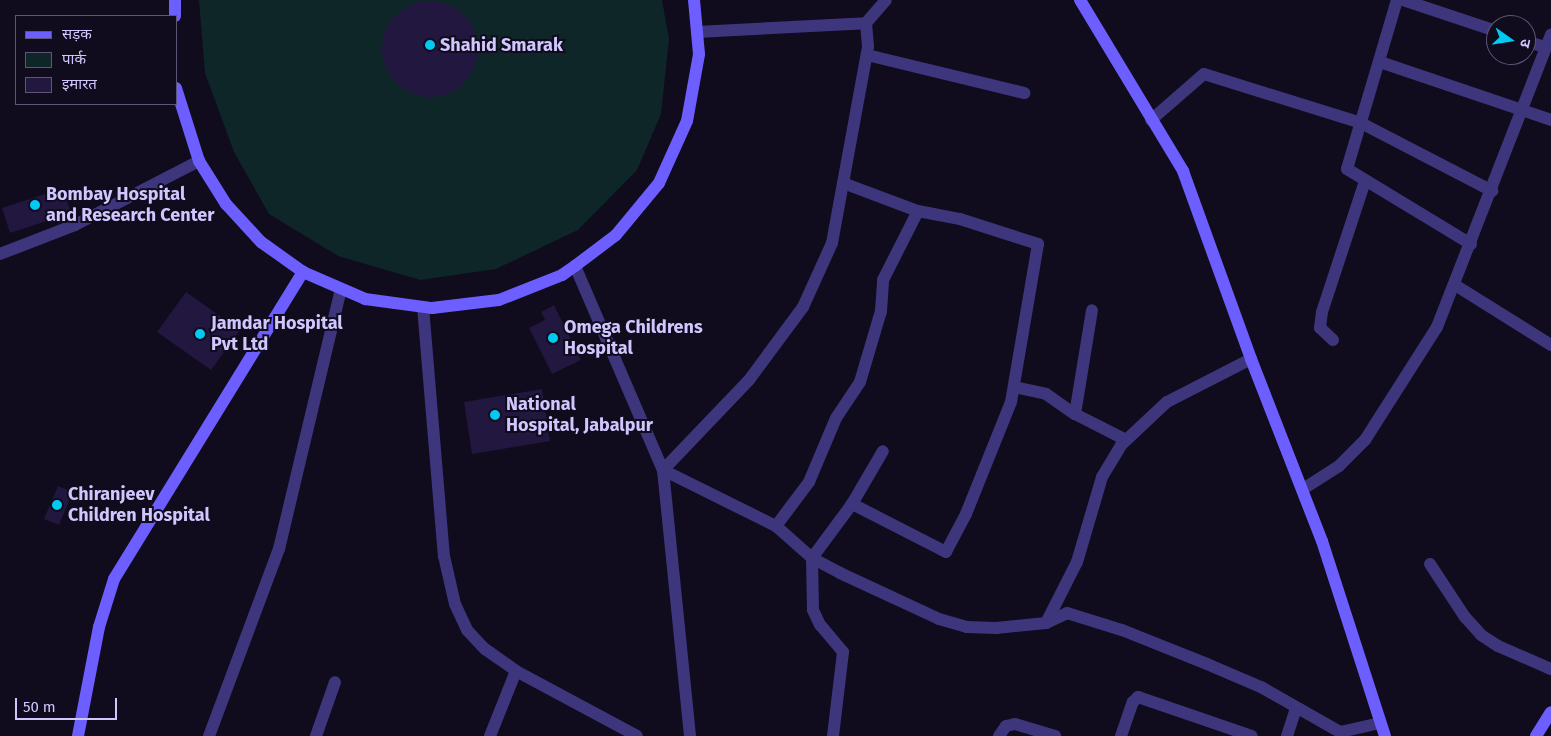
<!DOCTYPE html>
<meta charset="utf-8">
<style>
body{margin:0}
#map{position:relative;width:1551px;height:736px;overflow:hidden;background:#100b1d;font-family:"Fira Sans","Noto Sans Devanagari",sans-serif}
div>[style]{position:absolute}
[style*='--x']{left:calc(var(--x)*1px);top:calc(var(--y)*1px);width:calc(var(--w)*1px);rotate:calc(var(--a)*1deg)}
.green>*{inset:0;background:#0e2627}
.building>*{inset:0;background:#22173e}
.round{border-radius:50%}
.street>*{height:12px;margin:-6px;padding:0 6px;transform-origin:6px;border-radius:6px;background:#3d367c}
.secondary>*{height:12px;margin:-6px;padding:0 6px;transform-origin:6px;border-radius:6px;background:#6d5eff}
.dots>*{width:14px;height:14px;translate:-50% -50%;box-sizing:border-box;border:2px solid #100b1d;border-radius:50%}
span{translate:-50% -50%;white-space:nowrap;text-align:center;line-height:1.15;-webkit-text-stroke:4px #100b1d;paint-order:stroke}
.poi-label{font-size:18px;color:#d1c7ff;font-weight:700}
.left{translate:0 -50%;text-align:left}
.legend{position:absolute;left:15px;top:15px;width:162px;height:90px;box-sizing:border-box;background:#100b1d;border:1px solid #5d5677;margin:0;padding:6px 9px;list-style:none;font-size:15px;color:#d1c7ff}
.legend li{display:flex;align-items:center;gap:10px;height:25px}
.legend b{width:25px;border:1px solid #5d5677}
.north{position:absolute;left:1486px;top:15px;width:50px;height:50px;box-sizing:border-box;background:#100b1d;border:1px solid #5d5677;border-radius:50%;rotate:103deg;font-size:14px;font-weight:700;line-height:20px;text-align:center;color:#d1c7ff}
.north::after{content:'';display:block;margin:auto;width:18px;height:22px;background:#00caf2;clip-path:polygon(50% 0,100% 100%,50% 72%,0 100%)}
.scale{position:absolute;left:15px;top:698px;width:102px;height:22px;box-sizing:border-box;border:2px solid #d1c7ff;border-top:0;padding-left:6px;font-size:15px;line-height:18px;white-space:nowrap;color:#d1c7ff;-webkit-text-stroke:4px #100b1d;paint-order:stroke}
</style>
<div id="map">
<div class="green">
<div style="clip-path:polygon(199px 0,662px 0,669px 39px,661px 114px,637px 170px,578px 230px,496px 269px,420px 280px,338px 256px,269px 214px,234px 152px,205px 73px)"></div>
</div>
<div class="building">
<div class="round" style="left:382px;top:1px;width:96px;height:96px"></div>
<div style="clip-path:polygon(63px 188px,71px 213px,10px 233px,2px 208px)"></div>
<div style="clip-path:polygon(186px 292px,240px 330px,211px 370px,157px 332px)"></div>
<div style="clip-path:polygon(554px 305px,581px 360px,552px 374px,529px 328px,545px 320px,541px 312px)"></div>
<div style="clip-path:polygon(542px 389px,550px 441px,472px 454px,464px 402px)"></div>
<div style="clip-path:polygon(58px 486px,73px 492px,59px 525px,44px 519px)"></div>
</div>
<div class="street">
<div style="--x:1397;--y:0;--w:176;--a:106.5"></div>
<div style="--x:1347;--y:169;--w:145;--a:31.2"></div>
<div style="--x:1403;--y:0;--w:98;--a:18.4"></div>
<div style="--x:697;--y:32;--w:169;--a:-3"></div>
<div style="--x:866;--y:23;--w:30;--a:-49"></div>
<div style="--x:1526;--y:41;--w:20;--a:18"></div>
<div style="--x:867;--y:55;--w:162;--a:13.6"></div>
<div style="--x:1380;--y:62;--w:181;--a:18.7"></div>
<div style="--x:1151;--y:120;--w:70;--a:-41"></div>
<div style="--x:1204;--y:74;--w:164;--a:17.3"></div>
<div style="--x:1361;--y:123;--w:148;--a:27.4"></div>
<div style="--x:843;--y:183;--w:80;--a:20.5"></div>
<div style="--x:918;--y:211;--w:43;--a:10.8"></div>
<div style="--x:960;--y:219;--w:82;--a:17.8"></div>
<div style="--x:1038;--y:244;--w:160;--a:99.7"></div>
<div style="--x:1011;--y:402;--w:121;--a:111.9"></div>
<div style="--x:966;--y:514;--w:43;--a:117.8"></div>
<div style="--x:946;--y:552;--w:106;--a:-152.9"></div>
<div style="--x:0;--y:254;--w:80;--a:-21.1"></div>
<div style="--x:75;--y:225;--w:140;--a:-27.3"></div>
<div style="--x:575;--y:266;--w:222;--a:66.7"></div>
<div style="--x:663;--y:470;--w:267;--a:84.2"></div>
<div style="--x:1455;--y:285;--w:113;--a:32"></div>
<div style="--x:423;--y:307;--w:250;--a:85.2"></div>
<div style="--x:444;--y:556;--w:49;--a:77.1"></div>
<div style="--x:455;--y:604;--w:29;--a:65"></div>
<div style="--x:467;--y:630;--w:26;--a:47"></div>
<div style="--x:485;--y:649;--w:38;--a:35"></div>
<div style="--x:516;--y:671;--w:137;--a:28.2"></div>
<div style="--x:1333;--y:340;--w:18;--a:-137"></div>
<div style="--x:1320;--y:328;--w:16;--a:-83"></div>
<div style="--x:1322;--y:312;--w:138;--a:-71.8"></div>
<div style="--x:1014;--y:387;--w:33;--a:12"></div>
<div style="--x:1046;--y:394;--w:35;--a:35"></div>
<div style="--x:1075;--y:414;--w:57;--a:27"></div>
<div style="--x:1075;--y:414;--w:105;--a:-80.7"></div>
<div style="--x:663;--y:470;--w:126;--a:26.4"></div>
<div style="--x:776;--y:526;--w:48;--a:41.6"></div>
<div style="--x:812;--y:558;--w:32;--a:28"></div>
<div style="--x:840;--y:573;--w:109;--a:24.9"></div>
<div style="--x:939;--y:619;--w:29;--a:16"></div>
<div style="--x:967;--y:627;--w:29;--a:2"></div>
<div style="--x:996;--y:628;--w:50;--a:-5.7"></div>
<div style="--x:1046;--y:623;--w:23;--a:-25"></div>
<div style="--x:1067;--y:613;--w:58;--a:17.2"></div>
<div style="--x:1122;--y:630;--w:92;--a:21.8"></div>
<div style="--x:1207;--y:664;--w:59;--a:23.1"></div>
<div style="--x:1261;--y:687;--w:91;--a:29.7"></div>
<div style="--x:1340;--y:732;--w:41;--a:-12.7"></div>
<div style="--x:663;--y:470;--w:124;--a:-46.3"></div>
<div style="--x:749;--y:380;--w:91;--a:-53.5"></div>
<div style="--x:803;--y:307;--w:70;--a:-65.6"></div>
<div style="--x:832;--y:243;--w:200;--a:-79.6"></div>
<div style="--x:868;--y:46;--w:23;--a:-95"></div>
<div style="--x:1303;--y:489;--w:43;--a:-32.6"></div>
<div style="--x:1339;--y:466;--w:37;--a:-45"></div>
<div style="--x:1365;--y:440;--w:134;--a:-57.5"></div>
<div style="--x:1437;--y:327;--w:314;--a:-68.7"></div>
<div style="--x:776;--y:526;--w:55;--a:-53.1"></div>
<div style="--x:809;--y:482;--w:69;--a:-67.1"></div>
<div style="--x:836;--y:418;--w:43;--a:-56.3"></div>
<div style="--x:860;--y:382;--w:74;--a:-73.5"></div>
<div style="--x:881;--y:311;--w:31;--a:-86"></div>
<div style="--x:883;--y:280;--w:77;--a:-63.1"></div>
<div style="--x:1430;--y:564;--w:64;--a:56.6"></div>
<div style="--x:1465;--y:617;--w:24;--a:48"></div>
<div style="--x:1481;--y:635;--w:20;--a:33"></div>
<div style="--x:1498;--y:646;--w:58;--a:23.5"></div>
<div style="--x:1046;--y:623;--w:68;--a:-63.1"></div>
<div style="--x:1077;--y:562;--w:89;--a:-73.6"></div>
<div style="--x:1102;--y:477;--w:37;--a:-59"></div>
<div style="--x:1121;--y:445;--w:63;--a:-43.1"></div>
<div style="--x:1167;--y:402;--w:94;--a:-27.1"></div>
<div style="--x:209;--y:736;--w:200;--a:-69.5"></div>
<div style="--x:279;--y:549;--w:267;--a:-76.6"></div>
<div style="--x:316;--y:736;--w:57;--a:-70.6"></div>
<div style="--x:490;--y:736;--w:70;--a:-68.2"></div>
<div style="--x:833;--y:736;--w:85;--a:-83.2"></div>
<div style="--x:843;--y:652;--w:35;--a:-130"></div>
<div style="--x:820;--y:625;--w:17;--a:-115"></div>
<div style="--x:813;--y:610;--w:52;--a:-91.1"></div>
<div style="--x:812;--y:558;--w:67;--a:-53.5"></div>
<div style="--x:852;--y:504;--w:61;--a:-59.7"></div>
<div style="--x:999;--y:736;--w:12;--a:-55"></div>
<div style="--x:1006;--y:726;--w:9;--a:-13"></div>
<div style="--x:1015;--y:724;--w:42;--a:16.7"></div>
<div style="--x:1121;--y:736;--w:36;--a:-71"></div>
<div style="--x:1133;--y:702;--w:7;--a:-45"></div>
<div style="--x:1138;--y:697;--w:120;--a:18.9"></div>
<div style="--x:1287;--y:736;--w:28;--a:-72"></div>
</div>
<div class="secondary">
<div style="--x:1080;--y:0;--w:200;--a:58.9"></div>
<div style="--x:1183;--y:171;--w:200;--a:70.1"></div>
<div style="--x:1251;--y:359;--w:195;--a:68.7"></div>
<div style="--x:1322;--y:541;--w:205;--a:72.1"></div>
<div style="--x:175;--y:16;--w:16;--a:-90"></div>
<div style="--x:176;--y:88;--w:77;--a:72.5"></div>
<div style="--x:199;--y:161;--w:51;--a:57.9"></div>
<div style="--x:226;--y:204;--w:52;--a:47.4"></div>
<div style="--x:261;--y:242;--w:52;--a:35.5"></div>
<div style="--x:303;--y:272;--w:68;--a:23.5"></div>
<div style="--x:365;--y:299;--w:68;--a:7.7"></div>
<div style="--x:432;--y:308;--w:67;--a:-6.8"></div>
<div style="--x:499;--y:300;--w:68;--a:-21.6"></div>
<div style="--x:562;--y:275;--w:16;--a:-35"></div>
<div style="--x:575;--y:266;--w:51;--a:-37.1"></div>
<div style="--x:616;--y:235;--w:67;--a:-50.4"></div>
<div style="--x:659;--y:183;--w:68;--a:-65.7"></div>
<div style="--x:687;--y:121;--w:68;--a:-79.8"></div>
<div style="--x:699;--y:54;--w:54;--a:-95.3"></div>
<div style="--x:78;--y:736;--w:111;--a:-79.1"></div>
<div style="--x:99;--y:627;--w:50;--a:-72.6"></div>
<div style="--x:114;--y:579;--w:361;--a:-58.4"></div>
<div style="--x:1536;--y:736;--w:28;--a:-58"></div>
</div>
<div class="dots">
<div style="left:430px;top:45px;background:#00caf2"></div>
<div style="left:35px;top:205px;background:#00caf2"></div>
<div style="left:200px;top:334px;background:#00caf2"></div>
<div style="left:553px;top:338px;background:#00caf2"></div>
<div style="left:495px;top:415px;background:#00caf2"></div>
<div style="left:57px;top:505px;background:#00caf2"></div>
</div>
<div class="poi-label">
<span class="left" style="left:440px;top:45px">Shahid Smarak</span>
<span class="left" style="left:46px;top:205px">Bombay Hospital<br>and Research Center</span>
<span class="left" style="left:211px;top:334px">Jamdar Hospital<br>Pvt Ltd</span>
<span class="left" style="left:564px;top:338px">Omega Childrens<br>Hospital</span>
<span class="left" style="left:506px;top:415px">National<br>Hospital, Jabalpur</span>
<span class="left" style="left:68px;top:505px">Chiranjeev<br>Children Hospital</span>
</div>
<ul class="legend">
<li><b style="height:6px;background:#6d5eff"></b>सड़क</li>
<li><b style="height:14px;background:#0e2627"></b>पार्क</li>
<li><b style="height:14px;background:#22173e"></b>इमारत</li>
</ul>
<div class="north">उ</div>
<div class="scale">50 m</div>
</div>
